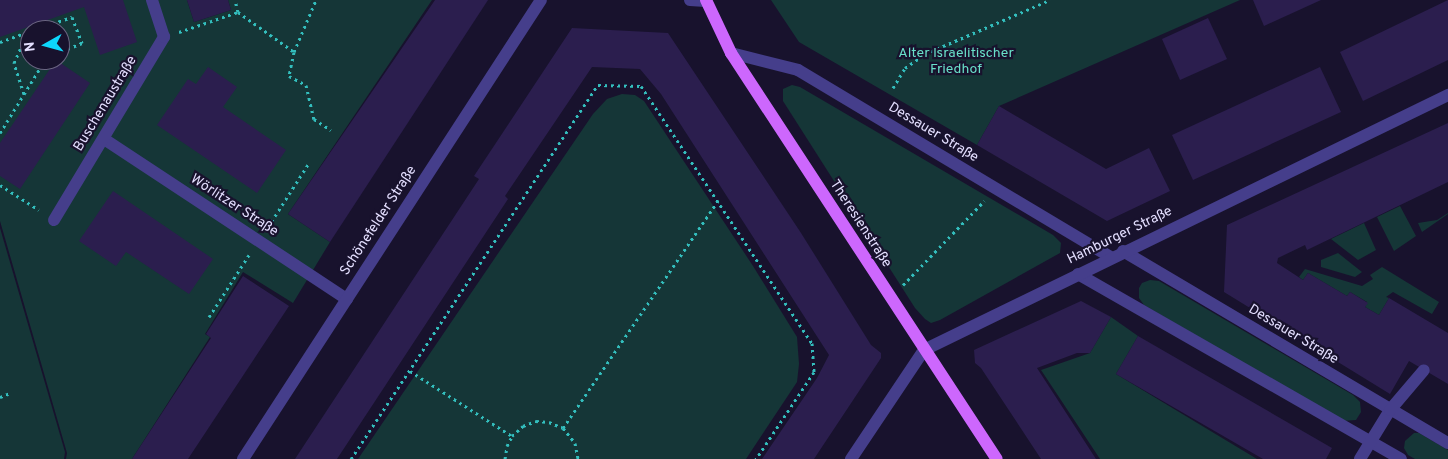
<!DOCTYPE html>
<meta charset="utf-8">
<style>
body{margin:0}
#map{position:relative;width:1448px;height:459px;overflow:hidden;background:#18122d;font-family:Overpass,sans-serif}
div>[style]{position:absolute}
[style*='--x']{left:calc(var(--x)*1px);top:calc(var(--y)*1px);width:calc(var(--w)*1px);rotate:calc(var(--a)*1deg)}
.green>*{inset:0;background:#153637}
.building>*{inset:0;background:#2b1e4e}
.path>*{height:3px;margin-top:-1.5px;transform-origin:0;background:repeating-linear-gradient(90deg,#33bebd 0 2.5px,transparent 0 6.5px)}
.minor>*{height:12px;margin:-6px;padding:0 6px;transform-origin:6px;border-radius:6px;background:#453e8b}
.major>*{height:12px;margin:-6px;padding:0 6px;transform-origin:6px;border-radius:6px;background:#cd67fd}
span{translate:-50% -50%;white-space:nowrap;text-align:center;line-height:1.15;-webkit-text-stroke:4.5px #18122d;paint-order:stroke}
.park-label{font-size:14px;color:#69e0c9}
.street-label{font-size:14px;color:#e4dfff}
.north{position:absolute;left:20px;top:20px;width:50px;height:50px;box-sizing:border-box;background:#18122d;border:1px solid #6a6481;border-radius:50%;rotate:263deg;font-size:14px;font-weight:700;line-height:20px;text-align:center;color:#e4dfff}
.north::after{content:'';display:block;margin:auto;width:18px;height:22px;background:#0dd7fc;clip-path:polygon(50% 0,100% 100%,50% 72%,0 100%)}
</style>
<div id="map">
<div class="green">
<div style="clip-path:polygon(evenodd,0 0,187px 0,194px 22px,231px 10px,228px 0,432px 0,288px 214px,330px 242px,293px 303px,243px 272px,205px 334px,210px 337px,132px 459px,66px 459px,67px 453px,0 221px,0 0,30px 30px,60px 30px,60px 60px,30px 60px,30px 30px)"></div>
<div style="clip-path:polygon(771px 0,1240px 0,999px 106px,977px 145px,799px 42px)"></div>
<div style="clip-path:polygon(792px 85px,800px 87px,1053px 235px,1061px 243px,1060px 253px,940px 320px,931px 323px,925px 319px,915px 308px,783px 101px,783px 89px)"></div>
<div style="clip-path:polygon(622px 94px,635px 95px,644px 101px,753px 266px,797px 337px,799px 364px,797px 382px,746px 459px,358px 459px,593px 114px,607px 99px)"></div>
<div style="clip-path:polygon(1400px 206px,1416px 236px,1394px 251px,1377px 217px)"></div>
<div style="clip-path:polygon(1448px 213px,1448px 214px,1422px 232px,1418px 223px,1437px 220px)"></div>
<div style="clip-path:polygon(1364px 223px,1376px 250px,1358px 260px,1331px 239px)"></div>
<div style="clip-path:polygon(0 228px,65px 452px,64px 459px,0 459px)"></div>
<div style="clip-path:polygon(1338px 253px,1362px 272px,1355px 277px,1321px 267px,1321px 260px)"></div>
<div style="clip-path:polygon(1382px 267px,1439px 302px,1432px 314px,1393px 292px,1386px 297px,1389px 298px,1379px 315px,1365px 307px,1367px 302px,1350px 292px,1347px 296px,1308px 273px,1303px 280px,1299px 277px,1305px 269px,1362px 286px,1373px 279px,1370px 275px)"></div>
<div style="clip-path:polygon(1150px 280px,1159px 281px,1353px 395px,1360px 402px,1361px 412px,1356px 420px,1342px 421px,1144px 305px,1139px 298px,1139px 288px,1142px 283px)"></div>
<div style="clip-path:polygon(1111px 317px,1138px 336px,1116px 374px,1257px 459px,1100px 459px,1041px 370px,1090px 353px)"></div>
<div style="clip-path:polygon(1414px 433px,1419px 433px,1448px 450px,1448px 459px,1415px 459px,1408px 455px,1404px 448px,1405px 441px)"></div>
</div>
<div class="building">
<div style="clip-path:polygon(0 0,123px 0,137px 42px,100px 55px,84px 7px,0 37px)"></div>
<div style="clip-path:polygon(187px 0,228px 0,231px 10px,194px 22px)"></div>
<div style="clip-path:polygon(435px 0,488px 0,330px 242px,288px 214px)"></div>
<div style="clip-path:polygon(1253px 0,1321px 0,1264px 26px)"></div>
<div style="clip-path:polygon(1448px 0,1448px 60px,1363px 101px,1340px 52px)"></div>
<div style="clip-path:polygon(1208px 18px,1227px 59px,1180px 80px,1162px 39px)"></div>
<div style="clip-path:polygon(572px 28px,668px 33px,801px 233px,871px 345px,881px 353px,881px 358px,814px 459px,762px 459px,817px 378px,829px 355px,661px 94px,640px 69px,592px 67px,505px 196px,508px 199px,337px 459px,295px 459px,479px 179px,474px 176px)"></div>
<div style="clip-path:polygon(56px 60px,90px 83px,20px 189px,0 176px,0 143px)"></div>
<div style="clip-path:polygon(208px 67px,237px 87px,223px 107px,286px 150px,257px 193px,157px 125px,188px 79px,196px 84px)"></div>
<div style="clip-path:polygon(1320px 67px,1341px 112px,1193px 180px,1172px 135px)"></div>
<div style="clip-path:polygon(999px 106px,1106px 169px,1149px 148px,1170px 191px,1107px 221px,977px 145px)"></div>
<div style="clip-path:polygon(1448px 123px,1448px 182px,1307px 250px,1305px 245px,1278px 258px,1277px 263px,1303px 280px,1308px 273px,1347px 296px,1350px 292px,1368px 303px,1365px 307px,1379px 315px,1389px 298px,1448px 333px,1448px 384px,1409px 361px,1390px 394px,1224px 292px,1227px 225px)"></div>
<div style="clip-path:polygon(113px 191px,213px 259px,189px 294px,126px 252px,116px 266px,79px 241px)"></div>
<div style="clip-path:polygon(243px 276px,289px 306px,188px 459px,132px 459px,211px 338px,206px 334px)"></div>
<div style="clip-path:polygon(1081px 301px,1111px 317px,1090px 353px,1077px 353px,1037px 368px,1096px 459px,1041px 459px,981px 368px,975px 363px,974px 350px)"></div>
<div style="clip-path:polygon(1138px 336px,1332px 448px,1326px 459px,1263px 459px,1116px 374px)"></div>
</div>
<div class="path">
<div style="--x:238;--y:12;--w:69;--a:35.5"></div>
<div style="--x:294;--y:52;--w:25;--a:102"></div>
<div style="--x:289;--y:76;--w:19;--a:28"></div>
<div style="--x:306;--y:85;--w:35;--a:77"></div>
<div style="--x:314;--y:119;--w:20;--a:33"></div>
<div style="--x:34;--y:30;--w:40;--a:-18.9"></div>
<div style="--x:72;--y:17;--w:28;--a:69"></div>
<div style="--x:82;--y:43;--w:24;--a:158"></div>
<div style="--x:179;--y:32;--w:62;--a:-18.7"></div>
<div style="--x:238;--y:12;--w:12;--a:-104"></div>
<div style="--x:0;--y:42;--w:30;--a:-20"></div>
<div style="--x:294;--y:52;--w:56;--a:-67.1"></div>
<div style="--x:893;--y:88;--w:23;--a:-59"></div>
<div style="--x:905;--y:68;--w:24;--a:-35"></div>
<div style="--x:925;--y:54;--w:136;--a:-23.4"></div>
<div style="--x:24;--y:94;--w:33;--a:-108"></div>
<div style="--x:14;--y:63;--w:34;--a:-66"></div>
<div style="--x:0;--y:133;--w:86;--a:-58.3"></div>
<div style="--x:0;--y:185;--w:46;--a:32.7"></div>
<div style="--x:268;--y:227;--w:76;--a:-57.4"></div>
<div style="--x:903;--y:285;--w:117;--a:-46"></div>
<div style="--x:209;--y:317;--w:74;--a:-57.2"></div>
<div style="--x:410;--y:371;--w:121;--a:32.5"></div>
<div style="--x:0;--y:397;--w:9;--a:-21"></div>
<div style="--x:563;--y:428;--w:275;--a:-55.7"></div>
<div style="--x:351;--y:459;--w:448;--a:-56.6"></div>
<div style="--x:598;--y:85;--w:43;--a:1.3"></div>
<div style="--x:641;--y:86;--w:309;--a:56.4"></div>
<div style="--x:812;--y:343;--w:29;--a:86"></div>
<div style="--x:814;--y:372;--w:105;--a:123.7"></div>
<div style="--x:505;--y:459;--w:13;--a:-81"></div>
<div style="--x:507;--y:446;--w:11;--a:-63"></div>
<div style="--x:512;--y:436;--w:15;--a:-42"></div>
<div style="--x:523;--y:426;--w:14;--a:-21"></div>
<div style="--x:536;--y:421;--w:13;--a:4"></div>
<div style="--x:549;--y:422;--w:15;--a:23"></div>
<div style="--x:563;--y:428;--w:19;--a:51"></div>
<div style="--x:575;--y:443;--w:16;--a:79"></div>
</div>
<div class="minor">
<div style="--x:690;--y:0;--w:16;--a:4"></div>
<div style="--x:731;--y:53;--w:69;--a:14.2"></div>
<div style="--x:798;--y:70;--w:365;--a:30.9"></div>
<div style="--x:104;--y:139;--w:291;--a:33.4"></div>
<div style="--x:54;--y:220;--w:214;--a:-59"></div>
<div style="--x:164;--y:37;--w:39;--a:-108"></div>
<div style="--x:1123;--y:251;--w:377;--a:30.6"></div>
<div style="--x:1078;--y:274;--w:372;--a:29.8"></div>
<div style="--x:243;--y:459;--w:547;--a:-57.01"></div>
<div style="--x:851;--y:459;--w:131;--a:-56.2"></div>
<div style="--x:924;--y:350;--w:583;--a:-25.95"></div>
<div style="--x:1360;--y:459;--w:57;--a:-58.5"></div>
<div style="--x:1390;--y:410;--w:52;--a:-49.6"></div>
</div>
<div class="major">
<div style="--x:706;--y:0;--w:59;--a:64.7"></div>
<div style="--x:731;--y:53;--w:485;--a:56.8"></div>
</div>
<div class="park-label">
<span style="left:956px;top:62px">Alter Israelitischer<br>Friedhof</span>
</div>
<div class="street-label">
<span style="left:106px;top:104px;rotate:-59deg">Buschenaustraße</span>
<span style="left:933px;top:133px;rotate:31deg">Dessauer Straße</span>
<span style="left:234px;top:206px;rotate:33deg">Wörlitzer Straße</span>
<span style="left:379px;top:221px;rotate:-57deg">Schönefelder Straße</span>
<span style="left:860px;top:224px;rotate:57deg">Theresienstraße</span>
<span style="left:1120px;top:236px;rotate:-26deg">Hamburger Straße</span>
<span style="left:1293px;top:335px;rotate:31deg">Dessauer Straße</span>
</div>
<div class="north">N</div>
</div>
